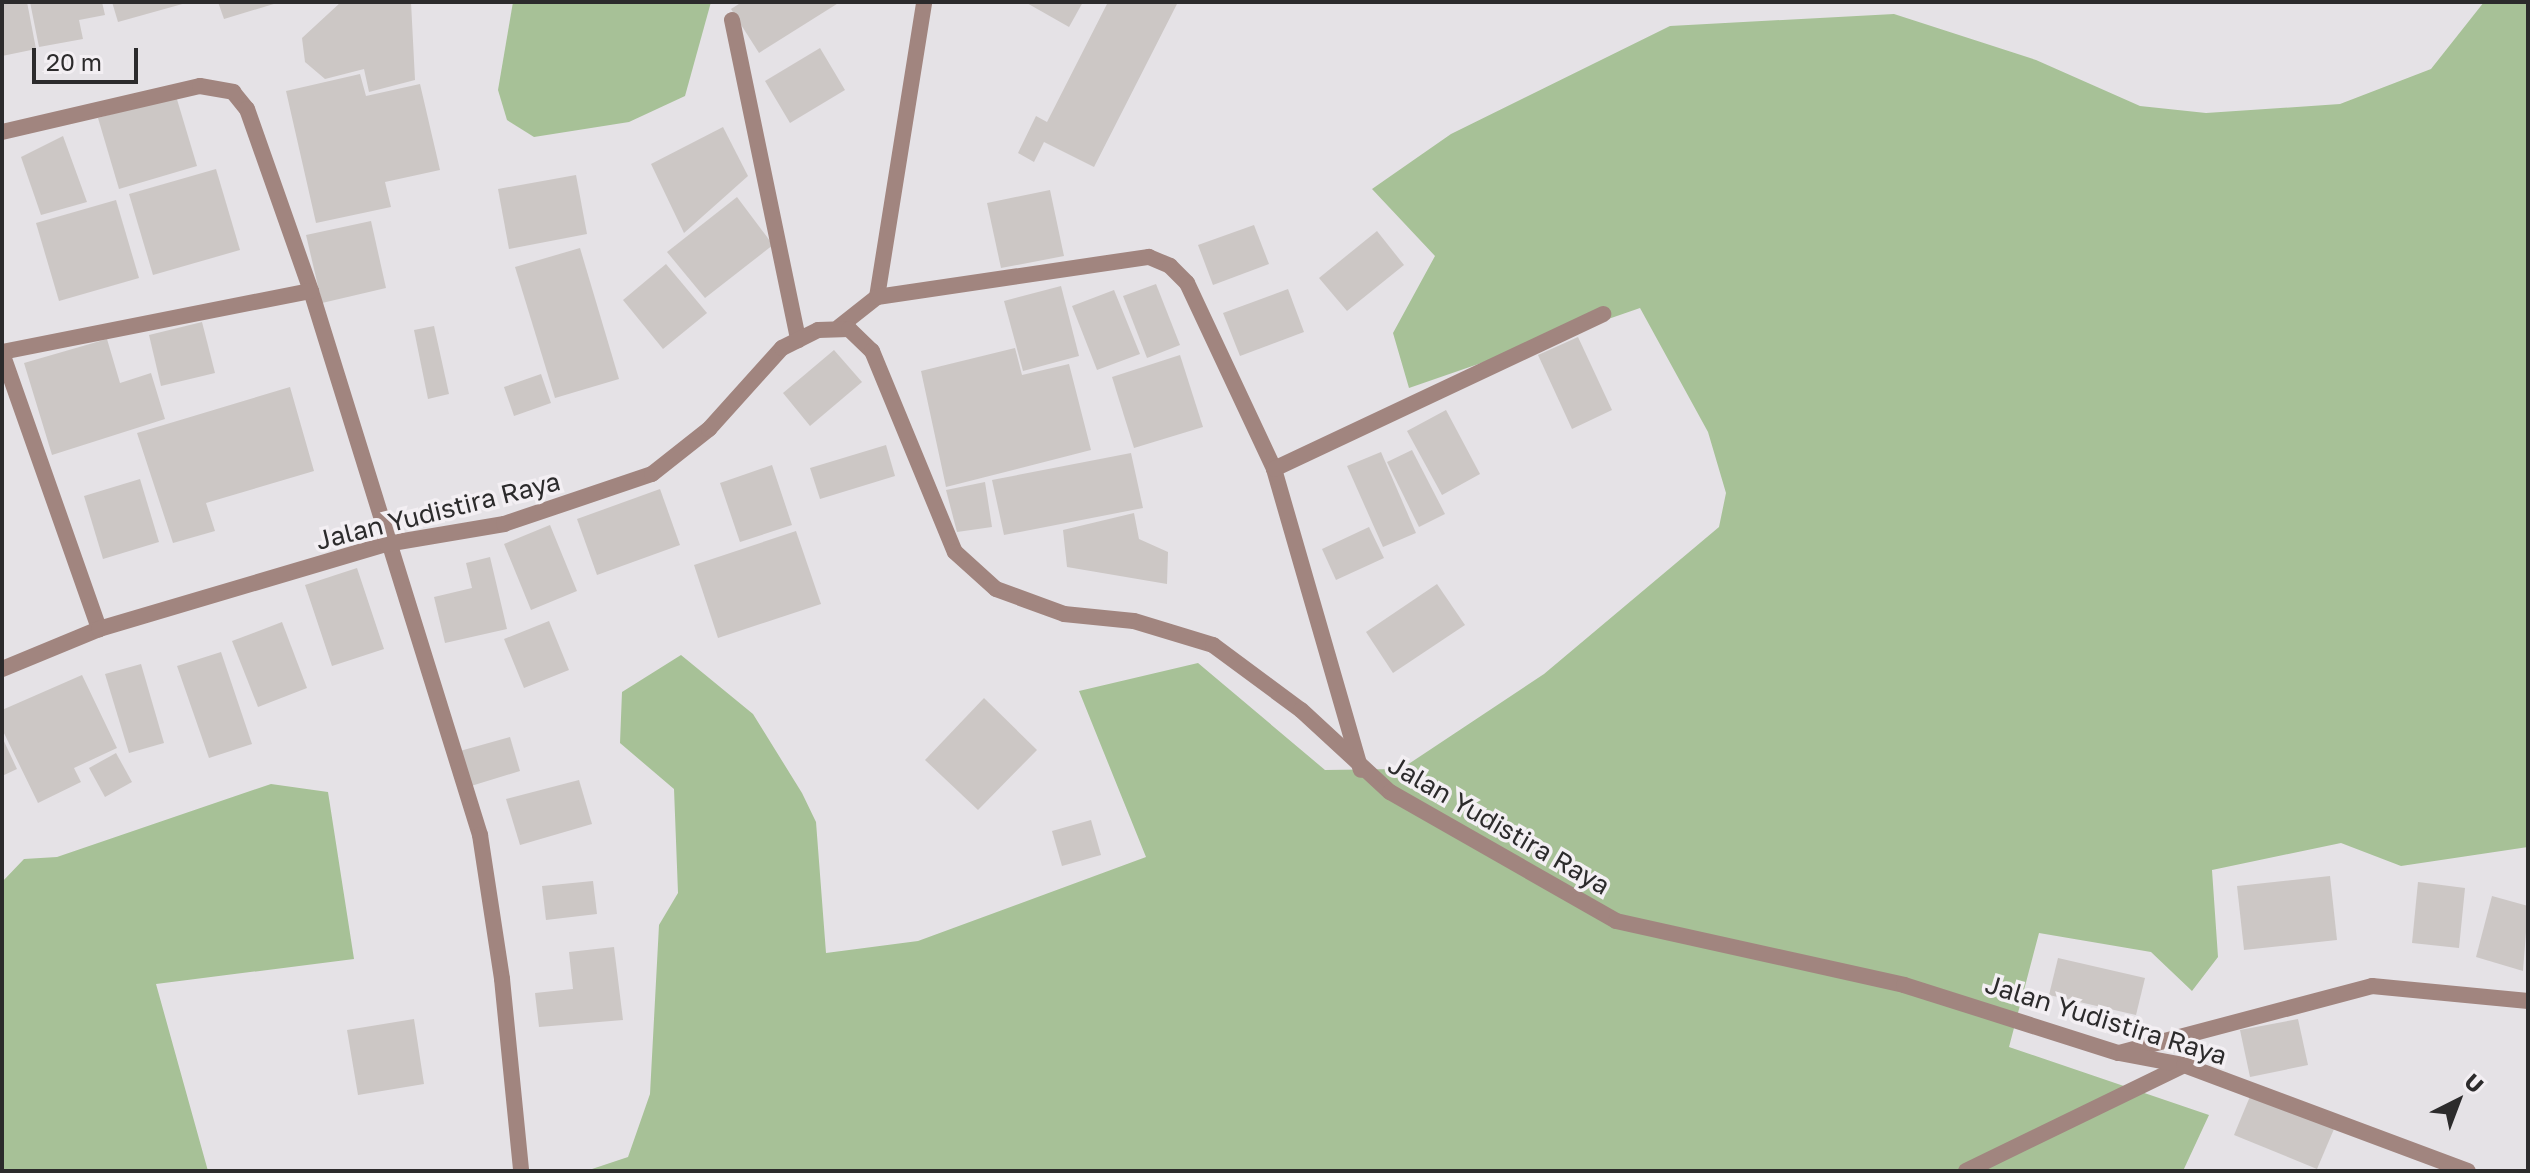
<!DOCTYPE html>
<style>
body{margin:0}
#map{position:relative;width:2530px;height:1173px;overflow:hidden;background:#e5e2e6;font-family:"Golos Text",sans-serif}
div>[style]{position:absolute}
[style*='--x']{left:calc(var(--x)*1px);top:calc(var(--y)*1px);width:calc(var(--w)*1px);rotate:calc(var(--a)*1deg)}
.green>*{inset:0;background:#a7c197}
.building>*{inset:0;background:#ccc7c5}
.minor>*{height:16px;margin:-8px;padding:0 8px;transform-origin:8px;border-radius:8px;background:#a1857f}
.tertiary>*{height:16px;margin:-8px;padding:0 8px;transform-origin:8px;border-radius:8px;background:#a1857f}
span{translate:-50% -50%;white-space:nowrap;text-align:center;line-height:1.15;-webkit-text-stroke:7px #f3eff3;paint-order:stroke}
.street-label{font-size:26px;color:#2c2b2c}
.frame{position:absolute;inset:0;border:4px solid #2c2b2c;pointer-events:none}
.north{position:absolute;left:2418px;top:1061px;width:80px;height:80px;-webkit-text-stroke:6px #f3eff3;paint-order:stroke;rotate:42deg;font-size:22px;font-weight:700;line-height:32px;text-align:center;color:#2c2b2c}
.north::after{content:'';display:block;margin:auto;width:28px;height:36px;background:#2c2b2c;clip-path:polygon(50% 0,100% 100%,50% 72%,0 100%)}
.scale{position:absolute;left:32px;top:48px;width:106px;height:36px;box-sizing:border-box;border:4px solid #2c2b2c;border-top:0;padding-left:10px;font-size:24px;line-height:28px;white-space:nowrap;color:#2c2b2c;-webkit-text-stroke:6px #f3eff3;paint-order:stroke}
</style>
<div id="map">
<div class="green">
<div style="clip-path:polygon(513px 2px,711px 2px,685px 96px,629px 122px,534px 137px,507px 120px,498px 90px)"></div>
<div style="clip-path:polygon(2484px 2px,2528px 2px,2528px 847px,2401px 866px,2341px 843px,2212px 870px,2218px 957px,2192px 991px,2151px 952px,2039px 933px,2009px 1047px,2209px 1115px,2183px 1171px,586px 1171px,628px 1157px,650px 1094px,659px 925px,678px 893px,674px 789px,620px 743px,622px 692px,681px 655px,753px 714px,802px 793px,816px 822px,826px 953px,918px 941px,1146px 857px,1079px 691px,1198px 663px,1325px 770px,1401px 769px,1544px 674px,1719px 527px,1726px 493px,1708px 432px,1640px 308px,1409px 388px,1393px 333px,1435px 256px,1372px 189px,1451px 134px,1670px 26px,1894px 14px,2036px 60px,2140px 106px,2206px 113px,2340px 104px,2431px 69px)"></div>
<div style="clip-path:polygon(271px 784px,328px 792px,354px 959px,156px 984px,208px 1171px,2px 1171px,2px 882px,24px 859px,57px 857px)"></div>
</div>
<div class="building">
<div style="clip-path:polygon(2px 2px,27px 2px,36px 49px,2px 56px)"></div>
<div style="clip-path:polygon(30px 2px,102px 2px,105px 15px,79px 20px,83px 39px,39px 47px)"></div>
<div style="clip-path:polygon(112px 2px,186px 2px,186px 3px,118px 22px)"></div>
<div style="clip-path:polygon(218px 2px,277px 2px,277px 3px,224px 19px)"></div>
<div style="clip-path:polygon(341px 2px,411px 2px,415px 80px,369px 92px,364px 69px,325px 79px,305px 62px,302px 38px)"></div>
<div style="clip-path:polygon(742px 2px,840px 2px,759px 53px,731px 9px)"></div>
<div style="clip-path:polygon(1025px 2px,1083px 2px,1069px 27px)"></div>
<div style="clip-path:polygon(1108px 2px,1178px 2px,1094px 167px,1044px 142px,1034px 162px,1018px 153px,1036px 116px,1047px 122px)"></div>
<div style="clip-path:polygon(820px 48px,845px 90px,790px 123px,765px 81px)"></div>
<div style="clip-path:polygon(360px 74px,366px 96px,420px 84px,440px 170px,385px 182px,391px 207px,316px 223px,286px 91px)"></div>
<div style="clip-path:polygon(176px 96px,197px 166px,119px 189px,98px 118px)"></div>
<div style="clip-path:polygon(723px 127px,748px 176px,684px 233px,651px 164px)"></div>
<div style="clip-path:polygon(63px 136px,87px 202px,41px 215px,21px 157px)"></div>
<div style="clip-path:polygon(216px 169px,240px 250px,153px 275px,129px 194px)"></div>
<div style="clip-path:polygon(576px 175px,587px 234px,509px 249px,498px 189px)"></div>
<div style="clip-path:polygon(1050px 190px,1064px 256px,1001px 268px,987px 203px)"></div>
<div style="clip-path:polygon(737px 197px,773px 245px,705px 298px,667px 252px)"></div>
<div style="clip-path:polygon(116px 200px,139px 278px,59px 301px,36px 223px)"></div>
<div style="clip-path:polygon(371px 221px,386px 288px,322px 303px,306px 235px)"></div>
<div style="clip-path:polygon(1254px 225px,1269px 264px,1213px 285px,1198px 245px)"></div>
<div style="clip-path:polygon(1377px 231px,1404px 265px,1347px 311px,1319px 278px)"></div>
<div style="clip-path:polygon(580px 248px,619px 379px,555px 398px,515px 267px)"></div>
<div style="clip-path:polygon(666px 264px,707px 313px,663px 349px,623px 300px)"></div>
<div style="clip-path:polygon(1156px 284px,1180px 345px,1147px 358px,1123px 296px)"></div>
<div style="clip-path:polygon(1061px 286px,1079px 356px,1023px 371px,1004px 301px)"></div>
<div style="clip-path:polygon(1288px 289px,1304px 332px,1240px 356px,1223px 313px)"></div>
<div style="clip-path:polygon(1114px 290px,1140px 354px,1097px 370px,1072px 306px)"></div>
<div style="clip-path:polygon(202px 322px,215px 373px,161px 386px,149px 335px)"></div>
<div style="clip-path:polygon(434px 326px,449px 394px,428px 399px,414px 330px)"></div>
<div style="clip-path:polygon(1578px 337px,1612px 410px,1572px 429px,1538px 355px)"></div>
<div style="clip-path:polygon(107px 339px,120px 383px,151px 373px,165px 419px,52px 455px,24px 363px)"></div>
<div style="clip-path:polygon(1015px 348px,1022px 375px,1069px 364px,1091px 450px,946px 487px,921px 371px)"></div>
<div style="clip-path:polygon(834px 350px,862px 382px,810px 426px,783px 393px)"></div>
<div style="clip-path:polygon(1180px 355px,1203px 427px,1134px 448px,1112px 377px)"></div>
<div style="clip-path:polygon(541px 374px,551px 403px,514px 416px,504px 387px)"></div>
<div style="clip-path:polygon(290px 387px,314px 471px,206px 503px,215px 531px,173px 543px,137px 433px)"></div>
<div style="clip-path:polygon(1446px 410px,1480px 474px,1442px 495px,1407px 431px)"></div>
<div style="clip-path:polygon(886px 445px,895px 476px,820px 499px,810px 468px)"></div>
<div style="clip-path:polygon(1412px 450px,1445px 514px,1419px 527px,1387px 462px)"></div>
<div style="clip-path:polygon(1381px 452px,1416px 533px,1383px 547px,1347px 466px)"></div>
<div style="clip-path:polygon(1131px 453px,1143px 508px,1004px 535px,992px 480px)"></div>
<div style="clip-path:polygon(772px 465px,792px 525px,740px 542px,720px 483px)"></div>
<div style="clip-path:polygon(140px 479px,159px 542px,103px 559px,84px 496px)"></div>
<div style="clip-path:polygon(985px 482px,992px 527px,957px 532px,946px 490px)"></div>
<div style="clip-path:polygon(660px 489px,680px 545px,597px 575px,577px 519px)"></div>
<div style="clip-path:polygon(1134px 513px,1139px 539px,1168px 552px,1167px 584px,1067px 567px,1063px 530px)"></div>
<div style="clip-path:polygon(550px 525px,577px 591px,531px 610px,504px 544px)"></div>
<div style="clip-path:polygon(1369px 527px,1384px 558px,1336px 580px,1322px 549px)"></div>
<div style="clip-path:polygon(796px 531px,821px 604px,718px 638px,694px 565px)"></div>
<div style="clip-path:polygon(490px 557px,507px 629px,445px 643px,434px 597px,472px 588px,466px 563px)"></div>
<div style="clip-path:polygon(357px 568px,384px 649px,332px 666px,305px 585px)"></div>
<div style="clip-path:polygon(1437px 584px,1465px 625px,1393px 673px,1366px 632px)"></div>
<div style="clip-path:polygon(549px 621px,569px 670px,524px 688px,504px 639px)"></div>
<div style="clip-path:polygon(282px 622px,307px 688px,258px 707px,232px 641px)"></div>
<div style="clip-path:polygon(221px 652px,252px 744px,209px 758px,177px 666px)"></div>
<div style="clip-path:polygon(141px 664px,164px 743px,129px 753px,105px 674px)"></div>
<div style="clip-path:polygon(82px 675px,117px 748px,74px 768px,81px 782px,38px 803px,2px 729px,2px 710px)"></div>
<div style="clip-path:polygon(984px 698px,1037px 750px,978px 810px,925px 760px)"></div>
<div style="clip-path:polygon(2px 737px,17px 769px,2px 776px)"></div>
<div style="clip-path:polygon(510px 737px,520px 771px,471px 786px,460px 751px)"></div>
<div style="clip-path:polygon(116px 753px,132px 782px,105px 797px,89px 768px)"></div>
<div style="clip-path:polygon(579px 780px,592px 824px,520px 845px,506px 799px)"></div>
<div style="clip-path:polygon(1091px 820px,1101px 855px,1062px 866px,1052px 831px)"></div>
<div style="clip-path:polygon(2330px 876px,2337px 940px,2244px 950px,2237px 886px)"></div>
<div style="clip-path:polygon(593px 881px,597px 914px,546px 920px,542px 886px)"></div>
<div style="clip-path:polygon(2418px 882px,2465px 888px,2459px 948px,2412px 943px)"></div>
<div style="clip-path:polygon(2492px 896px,2528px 906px,2523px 971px,2476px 957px)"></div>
<div style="clip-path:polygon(614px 947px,623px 1020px,539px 1027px,535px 993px,573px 989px,569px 952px)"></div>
<div style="clip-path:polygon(2058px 958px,2145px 978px,2136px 1015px,2049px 995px)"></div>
<div style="clip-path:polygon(414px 1019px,424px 1084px,358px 1095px,347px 1030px)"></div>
<div style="clip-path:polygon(2298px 1019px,2308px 1065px,2250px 1077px,2240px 1030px)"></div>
<div style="clip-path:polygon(2251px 1094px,2334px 1129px,2317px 1169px,2234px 1135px)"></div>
</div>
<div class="minor">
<div style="--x:732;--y:20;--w:327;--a:78.3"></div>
<div style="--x:2;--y:132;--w:203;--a:-13.1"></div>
<div style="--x:200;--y:86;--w:34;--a:10"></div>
<div style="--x:233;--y:92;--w:22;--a:51"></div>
<div style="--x:247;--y:109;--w:193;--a:70.6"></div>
<div style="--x:311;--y:291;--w:570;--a:72.74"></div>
<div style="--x:480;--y:835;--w:146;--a:81.3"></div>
<div style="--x:502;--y:979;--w:193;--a:84.3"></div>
<div style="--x:877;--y:297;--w:299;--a:-80.9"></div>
<div style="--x:839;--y:327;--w:48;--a:-38.3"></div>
<div style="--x:877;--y:297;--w:275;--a:-8.4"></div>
<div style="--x:1149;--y:257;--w:23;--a:23"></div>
<div style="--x:1170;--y:266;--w:24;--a:45"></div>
<div style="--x:1187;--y:283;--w:205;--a:64.9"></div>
<div style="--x:1274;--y:469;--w:313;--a:73.9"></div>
<div style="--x:2;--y:352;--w:315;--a:-11.2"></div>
<div style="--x:2;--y:353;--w:293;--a:70.6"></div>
<div style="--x:1274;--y:469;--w:364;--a:-25.2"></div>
<div style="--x:2119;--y:1053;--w:262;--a:-14.8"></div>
<div style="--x:2372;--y:986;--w:157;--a:5.5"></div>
<div style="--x:1966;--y:1171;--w:242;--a:-25.9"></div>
</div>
<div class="tertiary">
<div style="--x:2;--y:669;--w:105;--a:-22.4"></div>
<div style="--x:99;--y:629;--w:299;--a:-16.5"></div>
<div style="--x:386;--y:544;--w:120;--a:-9.6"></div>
<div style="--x:504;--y:524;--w:156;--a:-18.7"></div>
<div style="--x:652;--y:474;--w:73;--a:-38.3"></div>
<div style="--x:709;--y:429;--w:109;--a:-48"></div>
<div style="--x:782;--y:348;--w:40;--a:-26.6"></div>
<div style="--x:818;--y:330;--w:31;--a:-2"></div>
<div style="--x:849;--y:329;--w:32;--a:44"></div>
<div style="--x:872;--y:351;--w:217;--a:67.6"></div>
<div style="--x:955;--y:552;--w:55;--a:42.1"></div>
<div style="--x:996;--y:589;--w:72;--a:20.2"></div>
<div style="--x:1064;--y:614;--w:70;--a:5.7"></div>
<div style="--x:1134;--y:621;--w:83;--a:16.9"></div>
<div style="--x:1213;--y:645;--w:109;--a:36.5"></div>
<div style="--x:1301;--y:710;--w:121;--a:42.7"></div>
<div style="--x:1390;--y:792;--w:260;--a:29.7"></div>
<div style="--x:1616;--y:921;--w:295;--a:12.5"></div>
<div style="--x:1904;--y:985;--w:225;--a:17.6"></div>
<div style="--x:2119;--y:1053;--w:66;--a:10.5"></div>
<div style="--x:2184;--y:1065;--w:303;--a:20.5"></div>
</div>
<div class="street-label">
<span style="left:438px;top:511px;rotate:-14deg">Jalan Yudistira Raya</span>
<span style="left:1499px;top:825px;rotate:30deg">Jalan Yudistira Raya</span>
<span style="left:2106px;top:1020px;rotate:17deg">Jalan Yudistira Raya</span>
</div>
<div class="frame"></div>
<div class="north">U</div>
<div class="scale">20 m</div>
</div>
